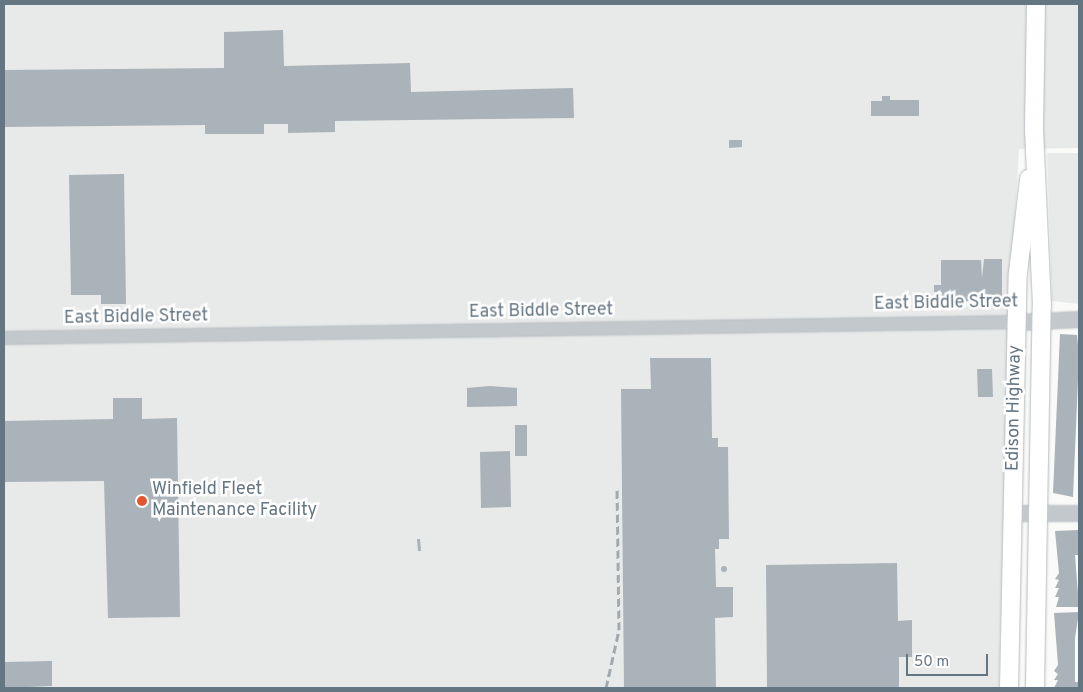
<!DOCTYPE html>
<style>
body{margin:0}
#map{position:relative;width:1083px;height:692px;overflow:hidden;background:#fafaf8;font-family:Overpass,sans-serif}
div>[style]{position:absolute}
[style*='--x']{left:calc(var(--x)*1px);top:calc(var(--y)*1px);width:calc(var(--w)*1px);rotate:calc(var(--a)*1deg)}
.built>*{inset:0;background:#e8e9e9}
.building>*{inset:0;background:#aab3b9}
.round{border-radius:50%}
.roads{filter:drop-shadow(0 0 1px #b3babf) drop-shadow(0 0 1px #b3babf)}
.minor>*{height:12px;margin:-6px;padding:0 6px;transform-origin:6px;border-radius:6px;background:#c3c8cc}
.tertiary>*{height:15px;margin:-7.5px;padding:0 7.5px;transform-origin:7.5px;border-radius:7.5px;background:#c3c8cc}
.secondary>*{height:18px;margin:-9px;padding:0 9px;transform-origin:9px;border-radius:9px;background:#fff}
.rail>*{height:3px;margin-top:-1.5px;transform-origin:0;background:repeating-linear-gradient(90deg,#a2aab0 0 8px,transparent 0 12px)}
.dots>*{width:14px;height:14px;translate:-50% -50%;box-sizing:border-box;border:2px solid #fff;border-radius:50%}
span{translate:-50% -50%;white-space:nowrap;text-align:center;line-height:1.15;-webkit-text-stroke:5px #fff;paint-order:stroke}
.street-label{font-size:18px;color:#657683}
.poi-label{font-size:18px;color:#657683}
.left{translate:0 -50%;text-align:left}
.frame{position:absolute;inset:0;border:5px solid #657683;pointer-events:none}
.scale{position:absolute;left:906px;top:654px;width:82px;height:22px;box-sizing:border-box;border:2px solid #657683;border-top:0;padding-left:6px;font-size:15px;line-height:18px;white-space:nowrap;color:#657683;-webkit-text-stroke:4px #fff;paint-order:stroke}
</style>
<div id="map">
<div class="built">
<div style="clip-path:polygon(4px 4px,1079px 4px,1079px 148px,1019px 149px,1009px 319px,999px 688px,4px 688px)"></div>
<div style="clip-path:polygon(1047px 153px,1079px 153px,1079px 304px,1052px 301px)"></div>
</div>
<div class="building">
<div style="clip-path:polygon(283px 30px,284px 66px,410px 63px,411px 92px,573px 88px,574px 118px,335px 121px,335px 132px,288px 133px,288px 124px,264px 124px,264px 134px,205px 134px,205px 125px,4px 127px,4px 70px,224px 68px,224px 32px)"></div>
<div style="clip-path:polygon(882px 96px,890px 96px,890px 100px,919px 100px,919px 116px,871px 116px,871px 101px,882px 101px)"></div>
<div style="clip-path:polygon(729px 140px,742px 140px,742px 147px,729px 148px)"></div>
<div style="clip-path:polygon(124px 174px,126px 304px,101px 304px,101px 295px,71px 295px,69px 175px)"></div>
<div style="clip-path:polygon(984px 259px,1002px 259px,1002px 300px,942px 302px,942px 292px,934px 292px,934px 285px,941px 285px,941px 260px,981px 260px,982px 278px)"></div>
<div style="clip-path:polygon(1060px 334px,1077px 335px,1079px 356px,1073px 497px,1053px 493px)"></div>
<div style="clip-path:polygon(650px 358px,711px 358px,712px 438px,718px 438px,718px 447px,728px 447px,729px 539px,719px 539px,719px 549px,715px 549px,716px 587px,733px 587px,733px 617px,715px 618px,716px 688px,624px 688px,621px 389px,651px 389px)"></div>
<div style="clip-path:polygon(977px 369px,992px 369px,993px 397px,978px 397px)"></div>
<div style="clip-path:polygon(490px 386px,517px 388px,517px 406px,467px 407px,467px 388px)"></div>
<div style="clip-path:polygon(113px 398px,142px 398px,142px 419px,177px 418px,180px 617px,108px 618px,104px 481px,4px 482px,4px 421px,113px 419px)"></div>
<div style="clip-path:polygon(515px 425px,527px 425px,527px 456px,515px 456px)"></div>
<div style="clip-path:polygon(510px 451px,511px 507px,481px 508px,480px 452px)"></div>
<div style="clip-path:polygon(1079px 530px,1079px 555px,1075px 555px,1079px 607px,1056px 607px,1059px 597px,1055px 597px,1059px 588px,1055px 588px,1059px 580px,1055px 579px,1059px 573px,1055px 531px)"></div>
<div style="clip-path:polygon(417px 539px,420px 539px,421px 551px,418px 551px)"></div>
<div style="clip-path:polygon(897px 563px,898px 621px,912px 620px,912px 657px,899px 657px,899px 688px,767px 688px,766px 565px)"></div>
<div class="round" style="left:721px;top:566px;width:6px;height:6px"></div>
<div style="clip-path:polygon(1079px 612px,1075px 638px,1075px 682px,1079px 682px,1079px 688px,1054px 688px,1058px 680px,1054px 680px,1058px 674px,1054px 671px,1058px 665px,1054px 613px)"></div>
<div style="clip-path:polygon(52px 661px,52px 686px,4px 688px,4px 662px)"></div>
</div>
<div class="roads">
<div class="minor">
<div style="--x:4;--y:338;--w:1014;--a:-0.9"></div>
</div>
<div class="tertiary">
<div style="--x:1018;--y:322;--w:61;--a:-2.8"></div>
<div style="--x:1012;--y:513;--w:67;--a:0"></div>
</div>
<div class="secondary">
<div style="--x:1009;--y:688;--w:415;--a:-88.8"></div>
<div style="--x:1018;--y:273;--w:95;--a:-83.3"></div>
<div style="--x:1035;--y:688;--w:382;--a:-89"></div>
<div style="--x:1042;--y:306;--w:177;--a:-92.6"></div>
<div style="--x:1034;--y:129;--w:125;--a:-89.1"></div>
</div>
</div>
<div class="rail">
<div style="--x:606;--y:688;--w:59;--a:-77.4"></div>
<div style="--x:619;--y:630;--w:142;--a:-90.8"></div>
</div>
<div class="dots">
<div style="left:142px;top:501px;background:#e4572e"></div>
</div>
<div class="street-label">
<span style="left:946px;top:304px;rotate:-1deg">East Biddle Street</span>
<span style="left:541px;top:312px;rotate:-1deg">East Biddle Street</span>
<span style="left:136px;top:318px;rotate:-1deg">East Biddle Street</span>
<span style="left:1015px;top:408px;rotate:-89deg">Edison Highway</span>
</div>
<div class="poi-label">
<span class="left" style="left:152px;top:501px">Winfield Fleet<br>Maintenance Facility</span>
</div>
<div class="frame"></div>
<div class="scale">50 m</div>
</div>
